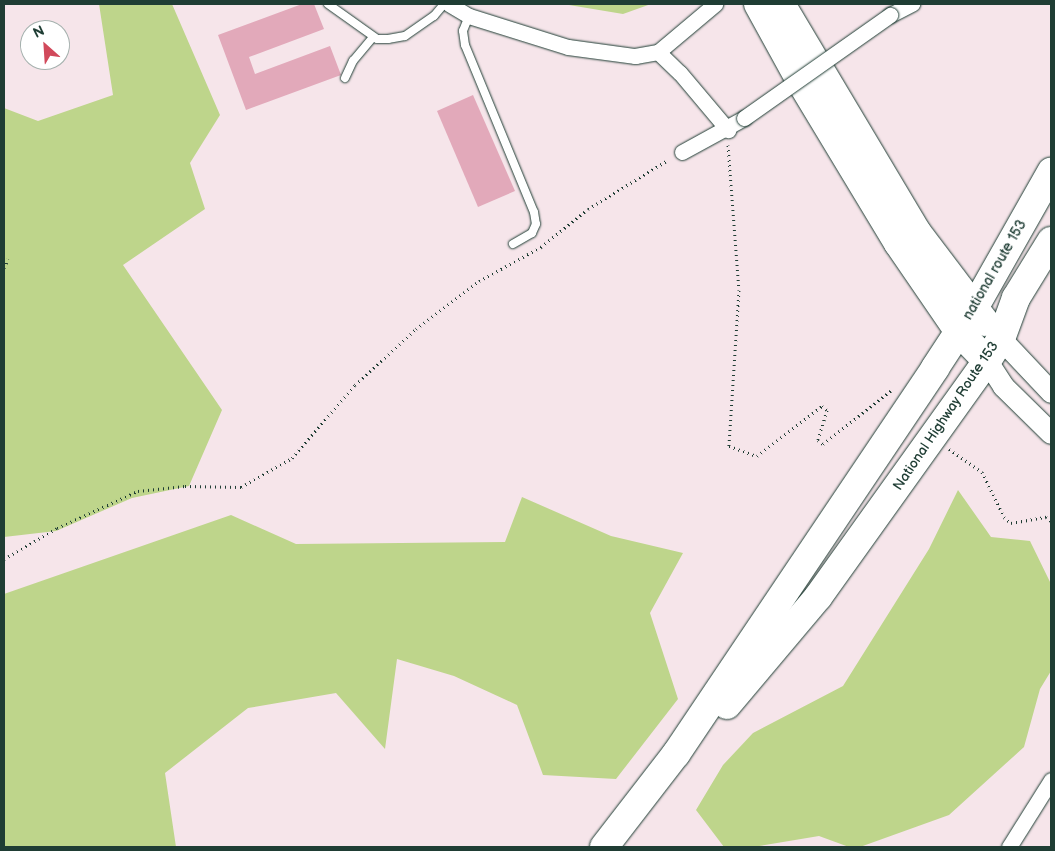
<!DOCTYPE html>
<style>
body{margin:0}
#map{position:relative;width:1055px;height:851px;overflow:hidden;background:#f6e5ea;font-family:"Balsamiq Sans",sans-serif}
div>[style]{position:absolute}
[style*='--x']{left:calc(var(--x)*1px);top:calc(var(--y)*1px);width:calc(var(--w)*1px);rotate:calc(var(--a)*1deg)}
.green>*{inset:0;background:#bed58b}
.building>*{inset:0;background:#e2a9ba}
.path>*{height:3px;margin-top:-1.5px;transform-origin:0;background:repeating-linear-gradient(90deg,#1f3d34 0 1px,transparent 0 5px)}
.roads{filter:drop-shadow(0 0 1px #1f3d34) drop-shadow(0 0 1px #1f3d34)}
.lane>*{height:8px;margin:-4px;padding:0 4px;transform-origin:4px;border-radius:4px;background:#fff}
.street>*{height:15px;margin:-7.5px;padding:0 7.5px;transform-origin:7.5px;border-radius:7.5px;background:#fff}
.secondary>*{height:21px;margin:-10.5px;padding:0 10.5px;transform-origin:10.5px;border-radius:10.5px;background:#fff}
.highway>*{height:28px;margin:-14px;padding:0 14px;transform-origin:14px;border-radius:14px;background:#fff}
.bridges{filter:drop-shadow(0 0 1px #1f3d34) drop-shadow(0 0 1px #1f3d34)}
.street-bridge>*{height:15px;margin:-7.5px;padding:0 7.5px;transform-origin:7.5px;border-radius:7.5px;background:#fff}
span{translate:-50% -50%;white-space:nowrap;text-align:center;line-height:1.15;-webkit-text-stroke:5px #fff;paint-order:stroke}
.street-label{font-size:14px;color:#1f3d34}
.frame{position:absolute;inset:0;border:5px solid #1f3d34;pointer-events:none}
.north{position:absolute;left:20px;top:20px;width:50px;height:50px;box-sizing:border-box;background:#fff;border:1px solid #a5b1ae;border-radius:50%;rotate:334deg;font-size:14px;font-weight:700;line-height:20px;text-align:center;color:#1f3d34}
.north::after{content:'';display:block;margin:auto;width:18px;height:22px;background:#d1495b;clip-path:polygon(50% 0,100% 100%,50% 72%,0 100%)}
</style>
<div id="map">
<div class="green">
<div style="clip-path:polygon(99px 4px,172px 4px,220px 115px,190px 163px,205px 209px,123px 265px,222px 410px,189px 486px,132px 498px,56px 531px,4px 537px,4px 108px,38px 121px,113px 95px)"></div>
<div style="clip-path:polygon(563px 4px,651px 4px,623px 14px)"></div>
<div style="clip-path:polygon(958px 490px,991px 537px,1030px 541px,1051px 584px,1051px 671px,1040px 689px,1024px 747px,949px 815px,860px 847px,849px 847px,819px 836px,753px 847px,724px 847px,696px 810px,723px 765px,753px 733px,843px 686px,929px 549px)"></div>
<div style="clip-path:polygon(522px 497px,611px 536px,683px 553px,650px 613px,678px 699px,616px 779px,543px 775px,517px 705px,454px 676px,397px 659px,385px 749px,336px 693px,248px 708px,165px 773px,176px 847px,4px 847px,4px 594px,231px 515px,296px 544px,505px 542px)"></div>
</div>
<div class="building">
<div style="clip-path:polygon(302px 4px,314px 4px,324px 29px,249px 57px,255px 74px,330px 46px,341px 75px,246px 110px,218px 35px)"></div>
<div style="clip-path:polygon(473px 95px,515px 191px,478px 207px,437px 111px)"></div>
</div>
<div class="path">
<div style="--x:728;--y:145;--w:145;--a:85.7"></div>
<div style="--x:739;--y:290;--w:156;--a:93.7"></div>
<div style="--x:729;--y:446;--w:30;--a:20"></div>
<div style="--x:757;--y:456;--w:82;--a:-37.6"></div>
<div style="--x:822;--y:406;--w:6;--a:39"></div>
<div style="--x:827;--y:410;--w:31;--a:107"></div>
<div style="--x:818;--y:440;--w:6;--a:39"></div>
<div style="--x:823;--y:444;--w:89;--a:-38.2"></div>
<div style="--x:4;--y:268;--w:10;--a:-66"></div>
<div style="--x:949;--y:449;--w:40;--a:34.9"></div>
<div style="--x:982;--y:472;--w:50;--a:63.9"></div>
<div style="--x:1004;--y:517;--w:9;--a:41"></div>
<div style="--x:1011;--y:523;--w:36;--a:-10"></div>
<div style="--x:1046;--y:517;--w:6;--a:39"></div>
<div style="--x:4;--y:559;--w:61;--a:-30.3"></div>
<div style="--x:57;--y:528;--w:89;--a:-24.6"></div>
<div style="--x:138;--y:491;--w:47;--a:-6.1"></div>
<div style="--x:185;--y:486;--w:56;--a:1"></div>
<div style="--x:241;--y:487;--w:59;--a:-29.6"></div>
<div style="--x:292;--y:458;--w:96;--a:-49.2"></div>
<div style="--x:355;--y:385;--w:83;--a:-42.6"></div>
<div style="--x:416;--y:329;--w:79;--a:-37.3"></div>
<div style="--x:479;--y:281;--w:71;--a:-28.7"></div>
<div style="--x:541;--y:247;--w:60;--a:-39"></div>
<div style="--x:588;--y:209;--w:94;--a:-31.5"></div>
</div>
<div class="roads">
<div class="lane">
<div style="--x:328;--y:4;--w:60;--a:35.5"></div>
<div style="--x:377;--y:39;--w:11;--a:0"></div>
<div style="--x:388;--y:39;--w:17;--a:-10"></div>
<div style="--x:405;--y:36;--w:35;--a:-35"></div>
<div style="--x:434;--y:16;--w:16;--a:-50"></div>
<div style="--x:469;--y:16;--w:16;--a:112"></div>
<div style="--x:463;--y:31;--w:14;--a:82"></div>
<div style="--x:465;--y:45;--w:181;--a:67.6"></div>
<div style="--x:534;--y:212;--w:12;--a:81"></div>
<div style="--x:536;--y:224;--w:10;--a:114"></div>
<div style="--x:532;--y:233;--w:22;--a:150"></div>
<div style="--x:345;--y:78;--w:19;--a:-65"></div>
<div style="--x:353;--y:61;--w:31;--a:-50"></div>
</div>
<div class="street">
<div style="--x:449;--y:4;--w:23;--a:31"></div>
<div style="--x:469;--y:16;--w:104;--a:17.4"></div>
<div style="--x:568;--y:47;--w:68;--a:7.7"></div>
<div style="--x:635;--y:56;--w:23;--a:-10"></div>
<div style="--x:658;--y:52;--w:75;--a:-40.1"></div>
<div style="--x:890;--y:15;--w:25;--a:-27"></div>
<div style="--x:658;--y:52;--w:30;--a:44"></div>
<div style="--x:680;--y:73;--w:75;--a:49.9"></div>
<div style="--x:682;--y:152;--w:71;--a:-28.7"></div>
<div style="--x:1009;--y:847;--w:79;--a:-57.9"></div>
</div>
<div class="secondary">
<div style="--x:1001;--y:339;--w:73;--a:46.7"></div>
<div style="--x:987;--y:361;--w:30;--a:57"></div>
<div style="--x:1003;--y:386;--w:67;--a:44.4"></div>
</div>
<div class="highway">
<div style="--x:758;--y:4;--w:91;--a:61.2"></div>
<div style="--x:802;--y:84;--w:186;--a:58.9"></div>
<div style="--x:898;--y:243;--w:108;--a:55.6"></div>
<div style="--x:959;--y:332;--w:40;--a:46"></div>
<div style="--x:781;--y:4;--w:265;--a:59.2"></div>
<div style="--x:917;--y:232;--w:113;--a:52.9"></div>
<div style="--x:727;--y:705;--w:141;--a:-49.9"></div>
<div style="--x:818;--y:597;--w:290;--a:-54.4"></div>
<div style="--x:987;--y:361;--w:26;--a:-58"></div>
<div style="--x:1001;--y:339;--w:44;--a:-69.9"></div>
<div style="--x:1016;--y:298;--w:67;--a:-58.4"></div>
<div style="--x:604;--y:847;--w:118;--a:-52.3"></div>
<div style="--x:676;--y:754;--w:465;--a:-56.1"></div>
<div style="--x:935;--y:368;--w:69;--a:-56.8"></div>
<div style="--x:973;--y:310;--w:159;--a:-60.5"></div>
</div>
</div>
<div class="bridges">
<div class="street-bridge">
<div style="--x:744;--y:118;--w:179;--a:-35.2"></div>
</div>
</div>
<div class="street-label">
<span style="left:995px;top:270px;rotate:-60deg">national route 153</span>
<span style="left:946px;top:416px;rotate:-56deg">National Highway Route 153</span>
</div>
<div class="frame"></div>
<div class="north">N</div>
</div>
